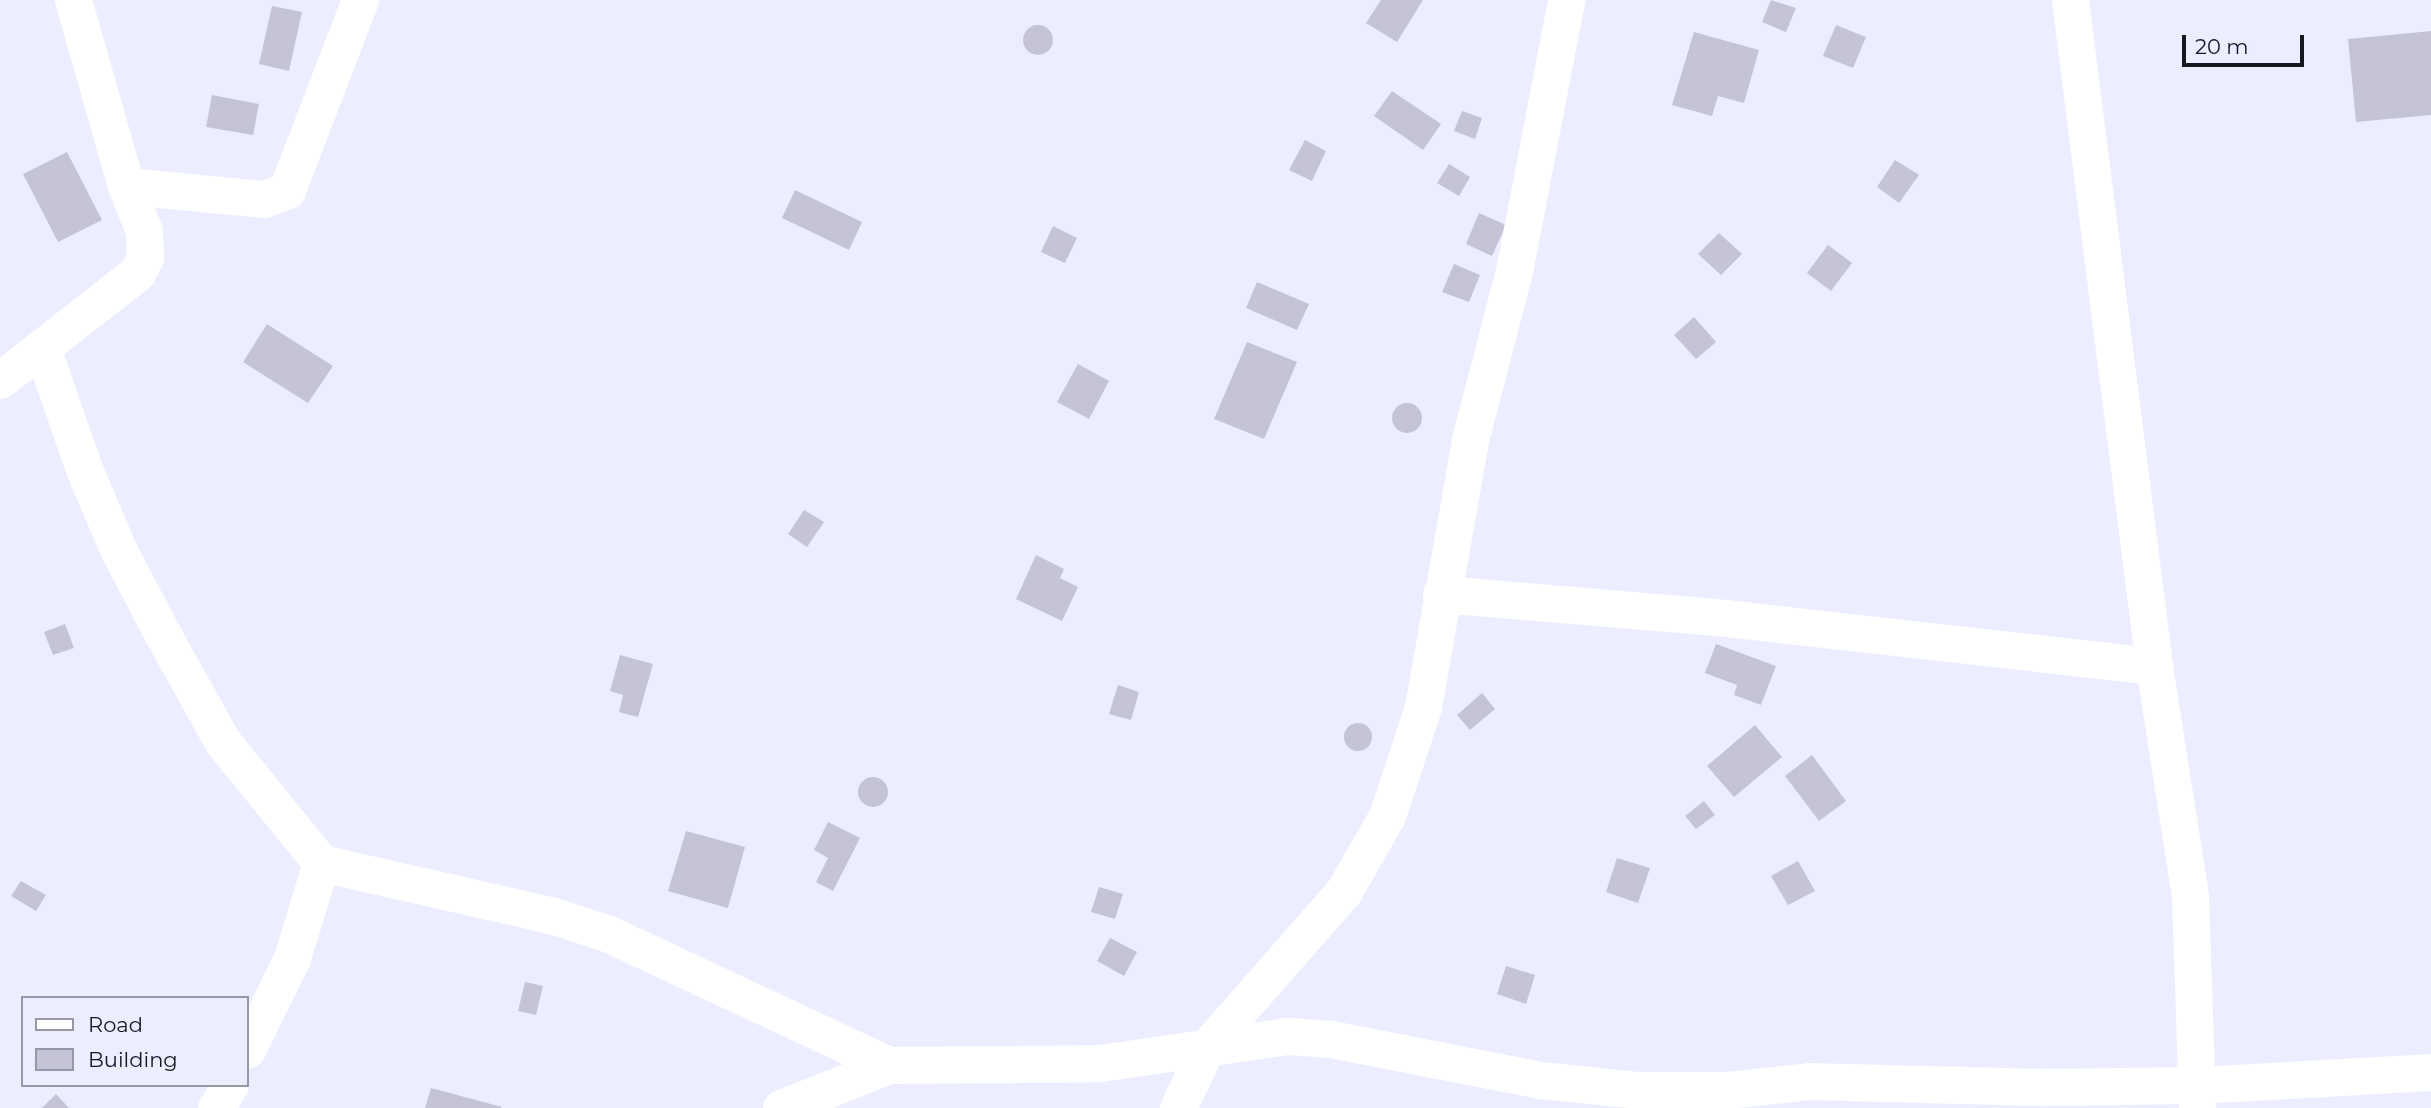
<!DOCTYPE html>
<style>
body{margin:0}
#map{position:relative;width:2431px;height:1108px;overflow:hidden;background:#ecedff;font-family:Montserrat,sans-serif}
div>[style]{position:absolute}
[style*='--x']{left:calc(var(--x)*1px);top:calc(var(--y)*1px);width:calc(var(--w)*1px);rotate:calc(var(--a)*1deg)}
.building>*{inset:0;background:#c4c4d5}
.round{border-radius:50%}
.minor>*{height:37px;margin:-18.5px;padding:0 18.5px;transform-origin:18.5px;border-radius:18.5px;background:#fff}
span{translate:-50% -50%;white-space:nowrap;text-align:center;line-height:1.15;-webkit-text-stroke:7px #ecedff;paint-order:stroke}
.legend{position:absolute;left:21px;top:996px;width:228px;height:91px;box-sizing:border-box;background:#ecedff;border:2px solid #9798a5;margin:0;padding:9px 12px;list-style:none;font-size:21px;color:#18181f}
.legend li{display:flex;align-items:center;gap:14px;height:35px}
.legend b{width:35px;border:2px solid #9798a5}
.scale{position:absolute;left:2182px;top:35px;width:122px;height:32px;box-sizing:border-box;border:4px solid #18181f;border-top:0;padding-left:9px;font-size:21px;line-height:24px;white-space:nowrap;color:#18181f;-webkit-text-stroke:5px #ecedff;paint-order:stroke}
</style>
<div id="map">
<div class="building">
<div style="clip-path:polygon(1381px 0,1423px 0,1397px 42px,1366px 23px)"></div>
<div style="clip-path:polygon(1771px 0,1796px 8px,1786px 32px,1762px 22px)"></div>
<div style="clip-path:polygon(272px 6px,302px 12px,289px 71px,259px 64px)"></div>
<div style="clip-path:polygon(1836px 25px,1866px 37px,1853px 68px,1823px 56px)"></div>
<div class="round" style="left:1023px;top:25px;width:30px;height:30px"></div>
<div style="clip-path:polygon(2431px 31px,2431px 115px,2356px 122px,2348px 39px)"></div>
<div style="clip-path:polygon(1694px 32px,1759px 50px,1744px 103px,1718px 96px,1712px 116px,1672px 105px)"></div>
<div style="clip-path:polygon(1392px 91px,1441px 124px,1423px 150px,1374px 116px)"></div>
<div style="clip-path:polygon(212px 95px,259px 104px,253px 135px,206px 127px)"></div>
<div style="clip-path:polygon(1462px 111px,1482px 118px,1475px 139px,1454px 131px)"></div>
<div style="clip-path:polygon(1305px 140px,1326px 151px,1312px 181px,1289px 170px)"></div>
<div style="clip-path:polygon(67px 152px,102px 220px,58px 242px,23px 174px)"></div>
<div style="clip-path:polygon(1895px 160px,1919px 175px,1899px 203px,1877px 187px)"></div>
<div style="clip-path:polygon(1449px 164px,1470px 177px,1459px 196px,1437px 183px)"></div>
<div style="clip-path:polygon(795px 190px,862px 222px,849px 250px,782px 218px)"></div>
<div style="clip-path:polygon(1479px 213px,1506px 225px,1492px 256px,1466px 244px)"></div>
<div style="clip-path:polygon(1053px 226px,1077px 238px,1065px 263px,1041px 252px)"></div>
<div style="clip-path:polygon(1719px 233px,1742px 254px,1721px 275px,1698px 254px)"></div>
<div style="clip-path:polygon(1828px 245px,1852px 263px,1831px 291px,1807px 273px)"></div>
<div style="clip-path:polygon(1454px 264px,1480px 275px,1469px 302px,1442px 292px)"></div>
<div style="clip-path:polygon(1257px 282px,1309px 304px,1297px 330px,1246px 308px)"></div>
<div style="clip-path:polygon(1694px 317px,1716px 342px,1696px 359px,1674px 335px)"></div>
<div style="clip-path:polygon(267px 324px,333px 366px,308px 403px,243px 362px)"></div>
<div style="clip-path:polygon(1247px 342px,1297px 362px,1264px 439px,1214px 419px)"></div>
<div style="clip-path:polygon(1078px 364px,1109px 381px,1089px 419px,1057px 402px)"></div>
<div class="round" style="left:1392px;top:403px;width:30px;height:30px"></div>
<div style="clip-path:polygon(804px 510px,824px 522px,807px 547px,788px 534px)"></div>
<div style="clip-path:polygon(1036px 555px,1064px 569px,1060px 578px,1078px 587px,1062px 621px,1016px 599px)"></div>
<div style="clip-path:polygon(65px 624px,74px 648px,53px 655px,44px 632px)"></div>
<div style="clip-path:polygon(1716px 644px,1776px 666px,1761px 705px,1734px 695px,1737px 685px,1705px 673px)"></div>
<div style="clip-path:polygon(620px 655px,653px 664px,638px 717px,619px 712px,623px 695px,610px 691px)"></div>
<div style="clip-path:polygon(1118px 685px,1139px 692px,1131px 720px,1109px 714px)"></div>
<div style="clip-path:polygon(1482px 693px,1495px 709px,1470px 730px,1457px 715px)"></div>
<div class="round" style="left:1344px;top:723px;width:28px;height:28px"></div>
<div style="clip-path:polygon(1755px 725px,1782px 757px,1734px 797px,1707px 766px)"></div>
<div style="clip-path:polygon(1812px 755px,1846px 801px,1819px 821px,1785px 776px)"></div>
<div class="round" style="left:858px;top:777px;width:30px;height:30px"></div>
<div style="clip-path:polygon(1704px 801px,1715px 815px,1696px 829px,1685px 816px)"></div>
<div style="clip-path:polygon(828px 822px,860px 838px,833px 891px,816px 882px,828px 858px,814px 850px)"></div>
<div style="clip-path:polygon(686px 831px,745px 847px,728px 908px,668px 891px)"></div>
<div style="clip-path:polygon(1617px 858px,1650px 868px,1638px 903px,1606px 892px)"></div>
<div style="clip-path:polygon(1798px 861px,1815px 891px,1788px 905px,1771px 876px)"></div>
<div style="clip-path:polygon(21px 881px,46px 895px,36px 911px,11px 896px)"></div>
<div style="clip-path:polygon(1099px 887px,1123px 894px,1115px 919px,1091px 912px)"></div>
<div style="clip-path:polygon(1110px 938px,1137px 952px,1124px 976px,1097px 961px)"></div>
<div style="clip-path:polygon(1506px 966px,1535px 975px,1526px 1004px,1497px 994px)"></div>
<div style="clip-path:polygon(525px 982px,543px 986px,536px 1015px,518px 1011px)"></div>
<div style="clip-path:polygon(431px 1088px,502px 1107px,501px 1108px,425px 1108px)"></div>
<div style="clip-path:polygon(56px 1094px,69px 1108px,42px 1108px)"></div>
</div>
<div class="minor">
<div style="--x:2070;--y:0;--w:671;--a:82.81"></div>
<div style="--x:2154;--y:666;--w:232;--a:81.1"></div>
<div style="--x:2190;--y:895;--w:212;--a:88.1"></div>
<div style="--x:126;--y:186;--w:139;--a:5.4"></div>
<div style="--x:264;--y:199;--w:25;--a:-21"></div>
<div style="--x:287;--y:190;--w:204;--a:-69"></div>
<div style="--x:43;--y:351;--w:125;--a:70.8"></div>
<div style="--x:84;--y:469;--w:87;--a:67"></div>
<div style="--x:118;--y:549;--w:95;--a:62.4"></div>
<div style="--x:162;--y:633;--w:124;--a:60.9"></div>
<div style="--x:222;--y:741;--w:157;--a:50.9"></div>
<div style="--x:321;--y:863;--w:99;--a:107"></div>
<div style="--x:292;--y:958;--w:102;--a:116.1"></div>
<div style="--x:0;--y:380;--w:174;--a:-38"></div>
<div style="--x:137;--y:273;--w:18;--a:-63"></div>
<div style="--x:145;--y:257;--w:26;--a:-92"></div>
<div style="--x:144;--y:231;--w:48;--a:-111.8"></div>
<div style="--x:126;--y:186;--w:193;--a:-105.9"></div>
<div style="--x:1441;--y:594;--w:286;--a:4.8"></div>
<div style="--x:1726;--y:618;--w:431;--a:6.4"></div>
<div style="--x:321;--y:863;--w:239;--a:12.8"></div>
<div style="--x:554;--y:916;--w:58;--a:18.1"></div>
<div style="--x:609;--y:934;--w:309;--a:25.1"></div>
<div style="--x:889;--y:1065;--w:211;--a:-0.5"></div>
<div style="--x:1100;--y:1063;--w:190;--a:-8.2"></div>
<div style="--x:1288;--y:1036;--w:43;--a:4"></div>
<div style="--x:1331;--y:1039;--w:213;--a:11.1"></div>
<div style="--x:1540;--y:1080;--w:100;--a:5.8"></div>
<div style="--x:1639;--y:1090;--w:89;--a:0"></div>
<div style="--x:1728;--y:1090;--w:81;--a:-6.3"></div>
<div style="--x:1809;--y:1081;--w:233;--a:1.5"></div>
<div style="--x:2042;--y:1087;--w:156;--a:-0.7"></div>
<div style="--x:2198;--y:1085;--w:233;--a:-3.2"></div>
<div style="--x:216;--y:1108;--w:27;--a:-59"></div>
<div style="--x:781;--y:1108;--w:116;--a:-21.7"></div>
<div style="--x:1178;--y:1108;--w:68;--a:-64.6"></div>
<div style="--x:1207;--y:1047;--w:208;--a:-48.7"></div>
<div style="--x:1344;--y:891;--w:86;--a:-60.2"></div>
<div style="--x:1387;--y:816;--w:115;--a:-71.7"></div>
<div style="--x:1423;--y:707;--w:275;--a:-80"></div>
<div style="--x:1471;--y:436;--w:171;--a:-75.4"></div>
<div style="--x:1514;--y:271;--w:276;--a:-79.1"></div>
</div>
<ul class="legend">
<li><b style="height:9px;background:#fff"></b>Road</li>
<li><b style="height:19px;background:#c4c4d5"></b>Building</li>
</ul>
<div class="scale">20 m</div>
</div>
